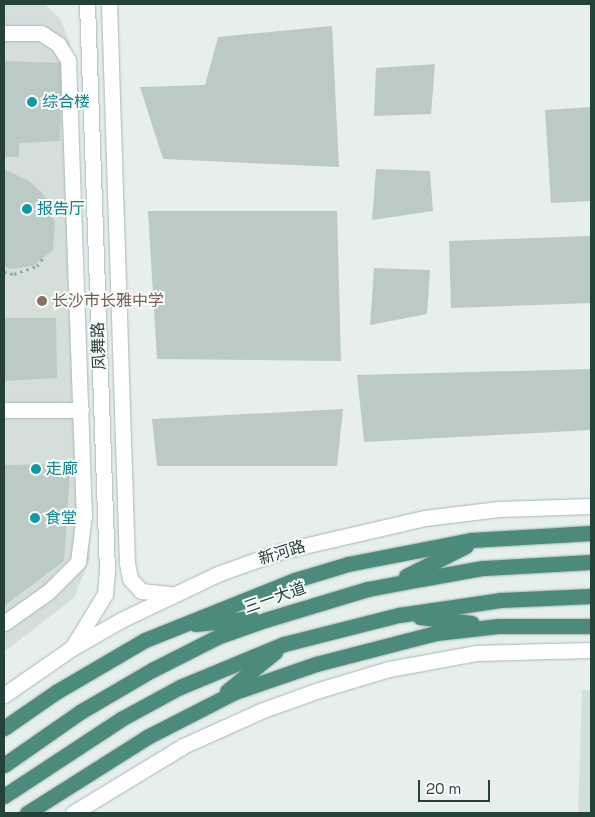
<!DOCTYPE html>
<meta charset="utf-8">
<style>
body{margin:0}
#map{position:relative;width:595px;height:817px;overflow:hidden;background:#e6efeb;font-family:"Space Grotesk","Noto Sans SC",sans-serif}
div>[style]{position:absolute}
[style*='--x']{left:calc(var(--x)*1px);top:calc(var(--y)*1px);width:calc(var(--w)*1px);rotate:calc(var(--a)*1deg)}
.built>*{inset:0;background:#d4dfda}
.building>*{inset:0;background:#bbcac4}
.path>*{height:3px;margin-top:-1.5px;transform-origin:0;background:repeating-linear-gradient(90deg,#86b3a5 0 2.5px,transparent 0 6.5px)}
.roads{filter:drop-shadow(0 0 1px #a8b8b2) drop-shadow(0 0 1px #a8b8b2)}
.minor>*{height:15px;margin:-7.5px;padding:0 7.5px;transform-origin:7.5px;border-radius:7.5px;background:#fff}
.tertiary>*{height:15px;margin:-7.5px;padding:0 7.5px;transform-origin:7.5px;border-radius:7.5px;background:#fff}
.trunk>*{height:15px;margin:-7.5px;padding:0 7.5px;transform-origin:7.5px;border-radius:7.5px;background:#4c8a7c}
.dots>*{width:14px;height:14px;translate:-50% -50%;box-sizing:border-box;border:2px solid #f7fbf9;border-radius:50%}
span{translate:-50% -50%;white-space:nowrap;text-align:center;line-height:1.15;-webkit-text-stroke:4px #f7fbf9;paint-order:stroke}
.culture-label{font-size:16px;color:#0d838f}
.left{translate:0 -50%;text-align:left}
.education-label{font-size:16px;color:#785e54}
.street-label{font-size:16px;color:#24423a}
.frame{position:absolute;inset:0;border:5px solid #24423a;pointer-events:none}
.scale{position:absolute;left:418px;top:780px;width:72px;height:22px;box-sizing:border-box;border:2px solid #24423a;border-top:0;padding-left:6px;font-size:15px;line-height:18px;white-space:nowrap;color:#24423a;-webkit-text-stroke:4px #f7fbf9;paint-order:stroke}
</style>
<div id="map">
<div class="built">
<div style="clip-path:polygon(4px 4px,44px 4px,60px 18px,70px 43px,90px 559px,74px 598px,4px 652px)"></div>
<div style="clip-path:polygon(582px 690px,591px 690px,591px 813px,578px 813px)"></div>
</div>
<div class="building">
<div style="clip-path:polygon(332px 26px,339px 167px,163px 159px,140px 87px,205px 85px,218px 37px)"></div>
<div style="clip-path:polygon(4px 61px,62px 63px,60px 141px,19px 143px,19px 157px,4px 157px)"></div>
<div style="clip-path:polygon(435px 64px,431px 114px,374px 116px,376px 68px)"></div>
<div style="clip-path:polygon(591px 107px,591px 201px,551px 203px,545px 110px)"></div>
<div style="clip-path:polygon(4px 169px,29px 181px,45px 196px,55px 223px,53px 250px,33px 266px,9px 269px,4px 265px)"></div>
<div style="clip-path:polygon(376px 169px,430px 171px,433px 211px,372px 220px)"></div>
<div style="clip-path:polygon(148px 211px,337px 211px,341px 361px,157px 359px)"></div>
<div style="clip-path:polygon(591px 236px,591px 303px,451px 308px,449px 241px)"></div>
<div style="clip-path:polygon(374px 268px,430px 270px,427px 314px,370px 325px)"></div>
<div style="clip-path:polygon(4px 318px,56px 318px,57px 378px,4px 381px)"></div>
<div style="clip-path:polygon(591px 369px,591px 430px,364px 442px,357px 375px)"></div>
<div style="clip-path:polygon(343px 409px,337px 466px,157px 466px,152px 419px)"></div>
<div style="clip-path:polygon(66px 464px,70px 472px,64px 561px,4px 606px,4px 465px)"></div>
</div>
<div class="path">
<div style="--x:4;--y:272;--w:10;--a:11"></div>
<div style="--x:14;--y:274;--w:24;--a:-19"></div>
<div style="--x:37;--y:266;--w:10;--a:-53"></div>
</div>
<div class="roads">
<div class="minor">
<div style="--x:4;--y:33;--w:37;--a:0"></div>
<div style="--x:41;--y:33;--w:20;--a:33"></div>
<div style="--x:58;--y:44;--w:19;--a:58"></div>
<div style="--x:68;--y:60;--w:455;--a:88"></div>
<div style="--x:84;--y:515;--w:47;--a:97.3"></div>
<div style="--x:78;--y:562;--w:42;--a:135"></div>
<div style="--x:48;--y:592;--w:54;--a:144.8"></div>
<div style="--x:4;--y:410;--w:77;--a:0"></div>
</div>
<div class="tertiary">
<div style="--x:109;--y:4;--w:559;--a:88.16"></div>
<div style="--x:127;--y:563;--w:16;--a:79"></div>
<div style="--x:130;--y:579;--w:16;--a:47"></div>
<div style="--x:141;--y:591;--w:30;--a:6"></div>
<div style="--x:72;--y:648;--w:63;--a:-58.6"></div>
<div style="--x:105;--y:594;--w:23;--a:-85"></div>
<div style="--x:107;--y:571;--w:567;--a:-92.02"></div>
<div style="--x:4;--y:695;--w:83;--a:-34.7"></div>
<div style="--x:72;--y:648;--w:56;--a:-29.7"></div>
<div style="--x:121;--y:620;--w:110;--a:-25.4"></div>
<div style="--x:220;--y:573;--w:66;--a:-19.5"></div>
<div style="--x:282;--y:551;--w:147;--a:-13"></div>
<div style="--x:425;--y:518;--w:74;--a:-7"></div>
<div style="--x:498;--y:509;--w:93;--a:-1.8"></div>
<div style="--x:73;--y:813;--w:129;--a:-31.3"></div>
<div style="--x:183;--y:746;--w:88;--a:-24.2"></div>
<div style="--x:263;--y:710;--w:59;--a:-19.7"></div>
<div style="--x:319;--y:690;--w:73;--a:-16.7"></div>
<div style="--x:389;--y:669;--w:88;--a:-10.4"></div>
<div style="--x:476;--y:653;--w:115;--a:-1.5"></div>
</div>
<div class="trunk">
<div style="--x:406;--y:576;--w:67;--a:-26.6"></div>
<div style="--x:420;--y:617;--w:52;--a:6.6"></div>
<div style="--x:195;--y:624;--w:57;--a:-6"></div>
<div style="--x:227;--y:691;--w:62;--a:-39.1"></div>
<div style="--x:4;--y:728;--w:63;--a:-34.7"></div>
<div style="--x:56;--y:692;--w:103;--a:-30.3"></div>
<div style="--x:145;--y:640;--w:162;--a:-21.8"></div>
<div style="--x:295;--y:580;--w:55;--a:-16.8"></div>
<div style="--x:348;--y:564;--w:125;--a:-11"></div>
<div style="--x:471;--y:540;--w:120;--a:-3.3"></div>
<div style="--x:4;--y:765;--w:93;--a:-34.9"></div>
<div style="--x:80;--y:712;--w:83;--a:-30.3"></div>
<div style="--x:152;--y:670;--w:73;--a:-26.9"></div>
<div style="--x:217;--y:637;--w:51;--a:-19.5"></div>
<div style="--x:265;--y:620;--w:108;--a:-16.8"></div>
<div style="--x:368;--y:589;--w:54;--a:-10.7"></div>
<div style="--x:421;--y:579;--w:63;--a:-10.1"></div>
<div style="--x:483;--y:568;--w:108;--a:-3.2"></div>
<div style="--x:4;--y:796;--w:140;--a:-33.3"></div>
<div style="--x:121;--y:719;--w:67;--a:-28.5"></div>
<div style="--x:180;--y:687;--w:113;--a:-22.5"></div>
<div style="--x:284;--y:644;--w:119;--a:-14.2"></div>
<div style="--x:399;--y:615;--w:102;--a:-8.4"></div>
<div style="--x:500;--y:600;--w:91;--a:-2.5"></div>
<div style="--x:27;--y:813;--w:142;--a:-32.3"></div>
<div style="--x:147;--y:737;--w:99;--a:-27.1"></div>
<div style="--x:235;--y:692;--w:86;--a:-19.1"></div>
<div style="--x:316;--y:664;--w:124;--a:-14.5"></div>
<div style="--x:436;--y:633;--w:62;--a:-6.4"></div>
<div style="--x:498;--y:626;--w:93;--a:0"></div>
</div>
</div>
<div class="dots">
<div style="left:32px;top:102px;background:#0f9aa8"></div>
<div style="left:27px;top:209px;background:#0f9aa8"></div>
<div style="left:42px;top:301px;background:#8d6e63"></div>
<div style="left:36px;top:469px;background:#0f9aa8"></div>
<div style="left:35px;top:518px;background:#0f9aa8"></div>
</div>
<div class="culture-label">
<span class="left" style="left:42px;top:102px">综合楼</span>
<span class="left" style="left:37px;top:209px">报告厅</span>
<span class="left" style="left:46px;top:469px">走廊</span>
<span class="left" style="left:45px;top:518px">食堂</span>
</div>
<div class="education-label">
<span class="left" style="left:52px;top:301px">长沙市长雅中学</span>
</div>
<div class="street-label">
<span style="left:99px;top:346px;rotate:-92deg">凤舞路</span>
<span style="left:282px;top:553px;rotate:-17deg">新河路</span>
<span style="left:275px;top:598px;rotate:-19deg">三一大道</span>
</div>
<div class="frame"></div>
<div class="scale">20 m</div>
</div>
